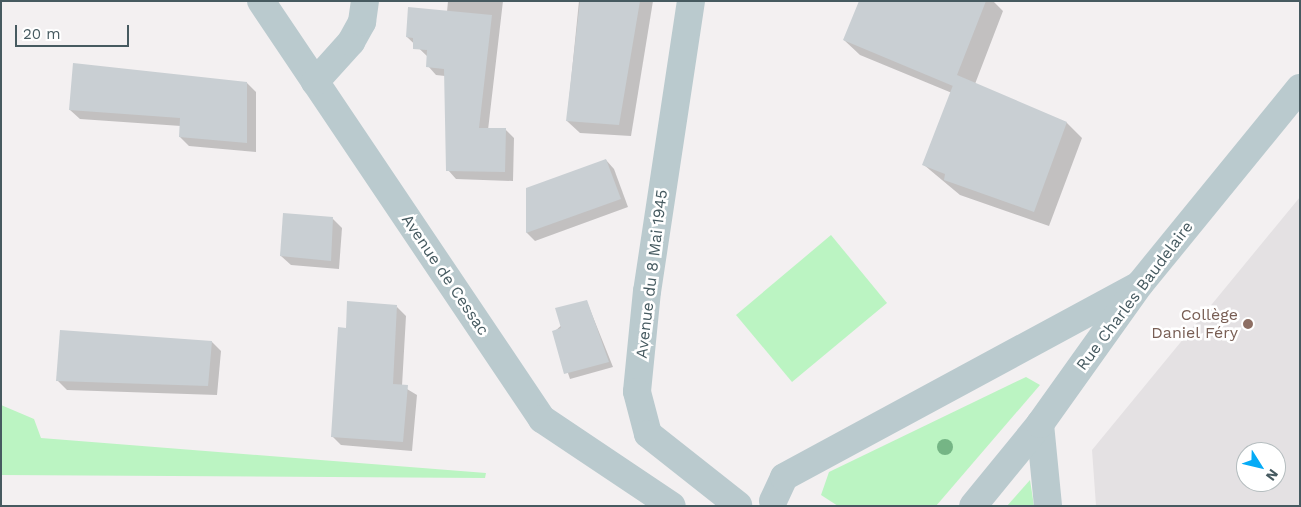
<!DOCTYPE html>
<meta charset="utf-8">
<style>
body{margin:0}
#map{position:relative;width:1301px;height:507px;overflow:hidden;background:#f3f0f1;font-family:"Work Sans",sans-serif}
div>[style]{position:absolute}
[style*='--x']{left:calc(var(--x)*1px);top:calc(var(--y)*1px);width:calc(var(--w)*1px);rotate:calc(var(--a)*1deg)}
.education>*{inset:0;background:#e4e1e3}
.green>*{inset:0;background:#bbf4c2}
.shadow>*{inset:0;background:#0003}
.building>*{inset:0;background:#c9cfd3}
.minor>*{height:28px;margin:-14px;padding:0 14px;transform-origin:14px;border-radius:14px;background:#bacace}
.trees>*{width:16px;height:16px;margin:-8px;border-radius:50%;background:#75b585}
.dots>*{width:14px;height:14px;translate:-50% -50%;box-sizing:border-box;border:2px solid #fff;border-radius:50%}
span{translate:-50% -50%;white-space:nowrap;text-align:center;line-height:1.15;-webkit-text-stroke:5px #fff;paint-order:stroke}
.street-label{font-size:16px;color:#465a60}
.education-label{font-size:16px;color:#785e54}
.right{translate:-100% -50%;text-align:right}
.frame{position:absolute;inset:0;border:2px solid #465a60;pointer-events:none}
.north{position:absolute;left:1236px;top:442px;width:50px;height:50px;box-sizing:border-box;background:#fff;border:1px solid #b5bdbf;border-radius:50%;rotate:126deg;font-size:14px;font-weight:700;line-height:20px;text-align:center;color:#465a60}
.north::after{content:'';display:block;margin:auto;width:18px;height:22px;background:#06abf6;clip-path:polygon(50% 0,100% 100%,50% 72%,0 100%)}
.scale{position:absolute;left:15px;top:25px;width:114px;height:22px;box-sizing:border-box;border:2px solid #465a60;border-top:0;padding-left:6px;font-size:15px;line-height:18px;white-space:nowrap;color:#465a60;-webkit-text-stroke:4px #fff;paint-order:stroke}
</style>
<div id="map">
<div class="education">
<div style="clip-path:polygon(evenodd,1300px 197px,1300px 506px,1096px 506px,1092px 450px,1300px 197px,1246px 452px,1276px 452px,1276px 482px,1246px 482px,1246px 452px)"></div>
</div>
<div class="green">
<div style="clip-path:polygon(831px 235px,887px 303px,792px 382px,736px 315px)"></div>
<div style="clip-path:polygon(1026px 377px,1040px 385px,936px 506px,838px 506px,821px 495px,829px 472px)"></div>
<div style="clip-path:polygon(1px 405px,34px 419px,41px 438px,486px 473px,485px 478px,1px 475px)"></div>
<div style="clip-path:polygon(1030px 480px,1034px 506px,1007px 506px)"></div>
</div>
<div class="shadow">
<div style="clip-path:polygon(448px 1px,503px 1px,488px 130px,505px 129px,514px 138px,513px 181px,456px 179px,448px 170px,445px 76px,436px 75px,428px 66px,428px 57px,407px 37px,447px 12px)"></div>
<div style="clip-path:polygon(579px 1px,653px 1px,631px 136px,580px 133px,567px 121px)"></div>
<div style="clip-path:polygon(860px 1px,993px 1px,1003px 11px,975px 84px,1067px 123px,1082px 138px,1049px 226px,960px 195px,924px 165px,952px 93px,860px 55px,844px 40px)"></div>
<div style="clip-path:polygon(247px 83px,256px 92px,256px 152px,189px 146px,180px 137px,181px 126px,80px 119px,70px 110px)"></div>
<div style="clip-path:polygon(606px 160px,614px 169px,628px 207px,535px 241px,527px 233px,527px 189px)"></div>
<div style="clip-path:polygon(333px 219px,342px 228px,339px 269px,291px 265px,281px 256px)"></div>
<div style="clip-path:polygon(587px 302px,613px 367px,570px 379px,554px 332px)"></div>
<div style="clip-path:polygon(397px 307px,406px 316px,402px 386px,417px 395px,412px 451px,341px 445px,332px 436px)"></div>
<div style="clip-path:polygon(212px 342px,221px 351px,217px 395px,67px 390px,57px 380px)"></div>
</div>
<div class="building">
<div style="clip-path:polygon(580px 1px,640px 1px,619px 125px,566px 121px)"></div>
<div style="clip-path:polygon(859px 1px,986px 1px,957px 75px,1067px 122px,1034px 212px,944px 180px,945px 174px,922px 165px,955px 80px,953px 86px,843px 40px)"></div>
<div style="clip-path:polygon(408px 7px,492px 15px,479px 128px,506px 128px,505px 172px,446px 171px,444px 69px,426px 67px,427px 50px,413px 49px,413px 38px,406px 37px)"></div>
<div style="clip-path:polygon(73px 63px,247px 82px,247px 143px,179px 137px,180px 118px,69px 110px)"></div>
<div style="clip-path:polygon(606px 159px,621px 199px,526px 233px,526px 188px)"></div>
<div style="clip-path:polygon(283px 213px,333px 217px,331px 261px,280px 256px)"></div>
<div style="clip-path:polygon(587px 300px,609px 362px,564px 374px,552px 331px,561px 328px,555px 308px)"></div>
<div style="clip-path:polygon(347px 301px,397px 305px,393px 384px,408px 385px,403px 442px,331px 437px,338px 327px,346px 328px)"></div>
<div style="clip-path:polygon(60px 330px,212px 341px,208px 386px,56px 381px)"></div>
</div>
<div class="minor">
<div style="--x:261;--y:1;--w:504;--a:56.09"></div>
<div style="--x:542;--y:419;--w:156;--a:33.8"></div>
<div style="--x:691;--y:1;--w:293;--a:98.6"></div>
<div style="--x:647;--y:291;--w:101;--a:95.7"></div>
<div style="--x:637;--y:392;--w:43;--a:75.3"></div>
<div style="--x:648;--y:434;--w:115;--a:38.3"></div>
<div style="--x:315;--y:82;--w:54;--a:-48"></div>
<div style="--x:351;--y:42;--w:23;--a:-61"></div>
<div style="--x:362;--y:22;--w:21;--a:-82"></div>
<div style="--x:1040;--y:424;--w:82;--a:84.4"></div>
<div style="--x:773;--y:501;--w:26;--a:-65"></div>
<div style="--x:784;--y:477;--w:399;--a:-28.4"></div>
<div style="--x:973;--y:506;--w:106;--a:-50.7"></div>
<div style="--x:1040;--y:424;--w:172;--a:-54.5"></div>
<div style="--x:1140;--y:284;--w:253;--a:-50.8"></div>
</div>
<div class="trees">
<div style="left:945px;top:447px"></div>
</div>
<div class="dots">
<div style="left:1248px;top:324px;background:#8d6e63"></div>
</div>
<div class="street-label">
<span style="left:652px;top:274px;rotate:-83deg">Avenue du 8 Mai 1945</span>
<span style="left:445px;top:275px;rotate:56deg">Avenue de Cessac</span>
<span style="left:1135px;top:296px;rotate:-53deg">Rue Charles Baudelaire</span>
</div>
<div class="education-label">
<span class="right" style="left:1238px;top:324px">Collège<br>Daniel Féry</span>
</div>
<div class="frame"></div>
<div class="north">N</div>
<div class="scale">20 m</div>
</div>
